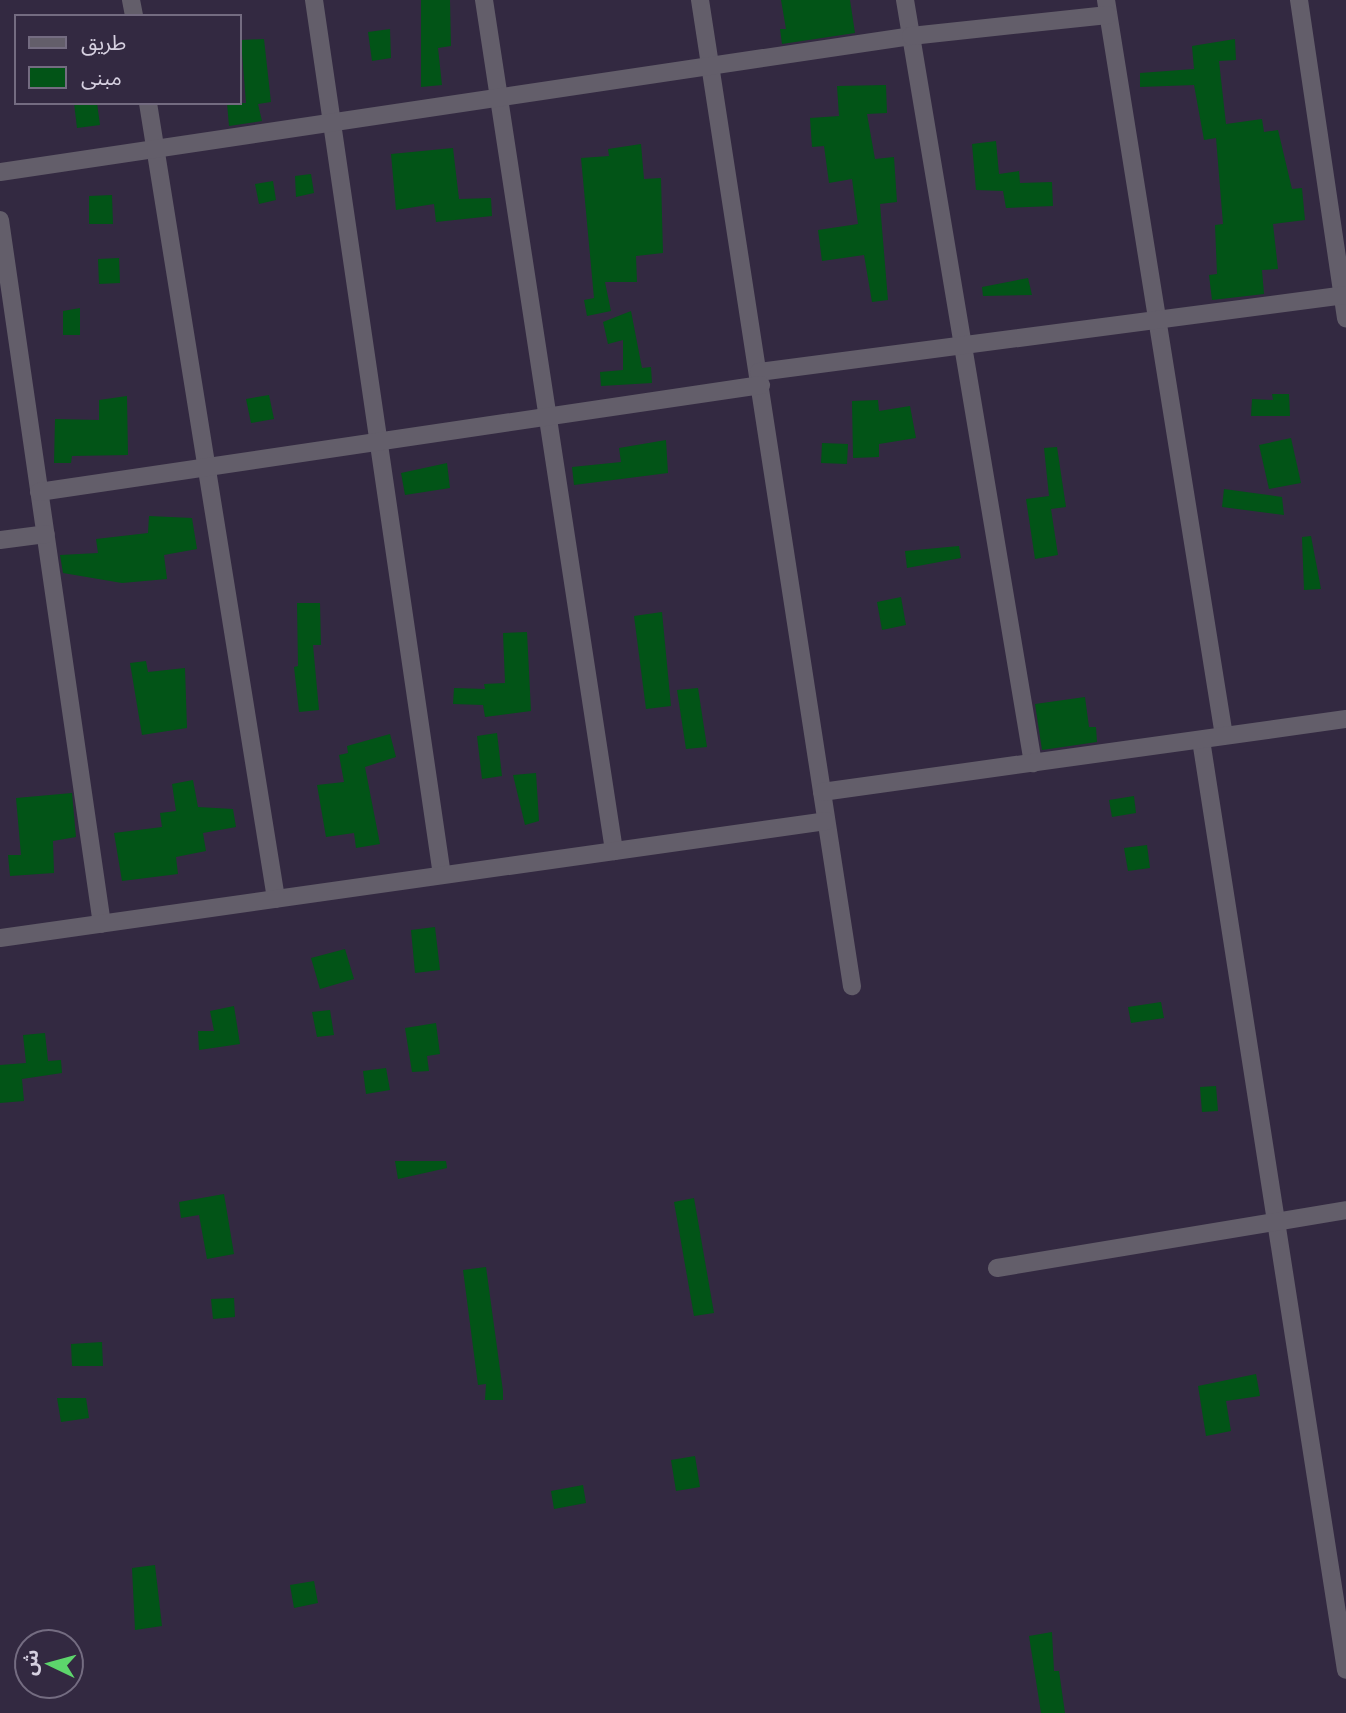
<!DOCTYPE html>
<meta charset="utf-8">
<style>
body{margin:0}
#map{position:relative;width:1346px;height:1713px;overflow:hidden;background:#332941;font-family:Ubuntu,"Noto Sans Arabic",sans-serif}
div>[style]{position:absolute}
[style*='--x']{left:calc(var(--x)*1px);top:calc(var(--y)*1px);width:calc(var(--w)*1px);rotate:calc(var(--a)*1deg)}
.building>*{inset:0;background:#025417}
.minor>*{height:18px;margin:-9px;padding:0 9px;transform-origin:9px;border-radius:9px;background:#635e6a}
span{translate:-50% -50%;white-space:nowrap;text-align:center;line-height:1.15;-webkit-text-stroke:6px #332941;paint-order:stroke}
.legend{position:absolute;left:14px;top:14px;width:228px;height:91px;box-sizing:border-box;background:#332941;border:2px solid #746c81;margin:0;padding:9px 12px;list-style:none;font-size:21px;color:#d6d0e0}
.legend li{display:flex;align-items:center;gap:14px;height:35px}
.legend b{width:35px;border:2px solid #746c81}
.north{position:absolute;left:14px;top:1629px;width:70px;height:70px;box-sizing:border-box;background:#332941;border:2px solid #746c81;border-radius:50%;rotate:275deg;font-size:19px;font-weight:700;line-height:28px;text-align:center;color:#d6d0e0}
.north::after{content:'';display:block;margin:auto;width:24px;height:32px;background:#5dd56c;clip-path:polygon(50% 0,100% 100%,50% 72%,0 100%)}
</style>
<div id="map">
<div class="building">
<div style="clip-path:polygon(421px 0,450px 0,451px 46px,438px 48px,442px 85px,421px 87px)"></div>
<div style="clip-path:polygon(781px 0,850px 0,855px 33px,782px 44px,780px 29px,786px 29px)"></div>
<div style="clip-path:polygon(390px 29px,391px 58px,372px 61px,368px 32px)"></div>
<div style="clip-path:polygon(264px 39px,271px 102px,258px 104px,262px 121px,229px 126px,227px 103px,246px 103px,241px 40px)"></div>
<div style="clip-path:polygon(1235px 39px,1236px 60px,1219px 61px,1226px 124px,1262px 119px,1264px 132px,1278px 130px,1292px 189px,1302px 188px,1305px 220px,1273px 224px,1278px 269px,1262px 270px,1264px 294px,1212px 300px,1209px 275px,1217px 274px,1215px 225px,1223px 224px,1216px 138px,1204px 140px,1194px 85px,1140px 87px,1140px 73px,1194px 69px,1192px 46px)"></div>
<div style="clip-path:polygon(886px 85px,887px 113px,867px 114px,875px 159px,894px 157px,897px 202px,880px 204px,888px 300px,872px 302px,864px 255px,822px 261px,818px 230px,858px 224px,852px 179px,829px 183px,824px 146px,812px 147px,810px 118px,839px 116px,837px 86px)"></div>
<div style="clip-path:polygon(74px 103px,97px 103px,100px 125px,77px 128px)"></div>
<div style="clip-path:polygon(996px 141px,999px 174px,1019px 171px,1020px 183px,1052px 182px,1053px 206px,1006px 208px,1003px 191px,976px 190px,972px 144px)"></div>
<div style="clip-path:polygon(641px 144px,644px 179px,661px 178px,663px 253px,636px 256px,637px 282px,605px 282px,611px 311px,587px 316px,584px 300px,594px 298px,581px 158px,609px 156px,608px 149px)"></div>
<div style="clip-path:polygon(453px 148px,459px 199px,491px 198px,492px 216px,436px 222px,434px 204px,396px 210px,391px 154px)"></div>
<div style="clip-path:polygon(311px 174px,314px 193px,296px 197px,295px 176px)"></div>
<div style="clip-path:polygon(273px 181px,276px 200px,259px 204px,255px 184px)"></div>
<div style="clip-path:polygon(112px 195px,113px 224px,89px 224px,89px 196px)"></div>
<div style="clip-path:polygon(119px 258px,120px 283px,99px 284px,98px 259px)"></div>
<div style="clip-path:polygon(1028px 278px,1032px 295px,983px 296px,982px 287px)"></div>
<div style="clip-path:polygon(80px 308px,80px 335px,63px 335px,63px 311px)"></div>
<div style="clip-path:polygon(631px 311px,642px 368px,651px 367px,652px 383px,601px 386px,600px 372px,623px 370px,623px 340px,608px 344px,603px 322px)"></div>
<div style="clip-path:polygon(1272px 394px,1289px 394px,1290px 416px,1251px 416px,1252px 399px,1273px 400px)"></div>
<div style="clip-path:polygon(269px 395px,274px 419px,251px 423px,246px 399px)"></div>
<div style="clip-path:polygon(127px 396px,128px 455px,72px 456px,71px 463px,54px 463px,55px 419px,99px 420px,99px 400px)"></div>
<div style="clip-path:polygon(878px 400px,879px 411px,910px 406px,916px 438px,879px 444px,879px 457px,853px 458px,852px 401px)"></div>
<div style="clip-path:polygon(1291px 438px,1301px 483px,1269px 489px,1259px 445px)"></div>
<div style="clip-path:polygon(666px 440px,668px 473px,574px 485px,572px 467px,621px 462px,619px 448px)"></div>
<div style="clip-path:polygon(822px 443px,848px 444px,847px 464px,821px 463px)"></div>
<div style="clip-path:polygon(1057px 447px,1066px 507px,1051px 509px,1058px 555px,1035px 559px,1026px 499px,1049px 496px,1044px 448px)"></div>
<div style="clip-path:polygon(447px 463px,450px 488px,405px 495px,401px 473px)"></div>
<div style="clip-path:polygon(1224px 489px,1282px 497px,1284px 515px,1222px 507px)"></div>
<div style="clip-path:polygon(149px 516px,192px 518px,197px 549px,164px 555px,167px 579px,122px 583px,63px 573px,60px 555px,98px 553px,96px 539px,148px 533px)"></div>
<div style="clip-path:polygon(1311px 536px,1321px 589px,1304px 590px,1302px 537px)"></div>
<div style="clip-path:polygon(959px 546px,961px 558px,907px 568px,905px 551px)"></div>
<div style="clip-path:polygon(901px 597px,906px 625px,882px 630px,877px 602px)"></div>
<div style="clip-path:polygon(297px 603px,320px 603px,321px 645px,313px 645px,319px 710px,299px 712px,294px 667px,298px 666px)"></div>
<div style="clip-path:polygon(662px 612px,671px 706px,646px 709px,634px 616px)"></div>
<div style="clip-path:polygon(527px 632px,531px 711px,485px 717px,483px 705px,453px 704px,454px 688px,485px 689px,484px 684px,505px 683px,503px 633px)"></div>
<div style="clip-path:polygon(146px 661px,148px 672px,185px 668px,187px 728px,142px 735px,130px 663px)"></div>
<div style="clip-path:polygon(698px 688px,707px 747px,686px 749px,677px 690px)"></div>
<div style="clip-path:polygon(1085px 697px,1089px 727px,1096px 727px,1097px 742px,1042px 750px,1035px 704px)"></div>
<div style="clip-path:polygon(497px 733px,502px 776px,482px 779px,477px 736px)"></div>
<div style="clip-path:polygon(390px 734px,396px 757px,365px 767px,380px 844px,356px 848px,354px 833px,326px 837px,317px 785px,344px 782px,339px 755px,348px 753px,347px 746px)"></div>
<div style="clip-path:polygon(536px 773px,539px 821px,525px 825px,513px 775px)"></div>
<div style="clip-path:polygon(193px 780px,198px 807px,233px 809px,236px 827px,203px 833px,206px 851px,176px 857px,178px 874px,122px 881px,114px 833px,162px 827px,160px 813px,176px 811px,172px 784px)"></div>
<div style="clip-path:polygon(72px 793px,76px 837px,53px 841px,54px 873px,10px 876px,8px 855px,21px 855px,16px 798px)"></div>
<div style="clip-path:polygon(1134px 796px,1136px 813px,1112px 817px,1109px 800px)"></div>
<div style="clip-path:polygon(1147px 845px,1150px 868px,1128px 871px,1124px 848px)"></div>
<div style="clip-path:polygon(435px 927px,440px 970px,415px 973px,411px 930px)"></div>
<div style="clip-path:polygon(345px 949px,354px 979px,320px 989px,311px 958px)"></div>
<div style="clip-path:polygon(1161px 1002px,1164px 1018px,1131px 1023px,1128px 1007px)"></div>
<div style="clip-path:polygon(234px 1006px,240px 1044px,199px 1050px,198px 1031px,214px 1031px,210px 1011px)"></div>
<div style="clip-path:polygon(330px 1010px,334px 1035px,317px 1037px,312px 1012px)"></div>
<div style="clip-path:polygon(436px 1023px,440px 1054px,427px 1056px,429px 1071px,412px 1072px,405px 1028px)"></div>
<div style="clip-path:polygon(45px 1033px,48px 1061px,61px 1060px,62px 1073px,22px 1079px,24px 1101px,0 1103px,0 1065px,26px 1063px,23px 1035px)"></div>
<div style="clip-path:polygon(386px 1068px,390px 1090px,366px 1094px,363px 1071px)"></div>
<div style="clip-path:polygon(1216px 1086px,1218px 1111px,1202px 1112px,1200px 1087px)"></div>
<div style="clip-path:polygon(395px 1161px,446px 1161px,447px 1168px,398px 1179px)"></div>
<div style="clip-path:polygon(224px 1194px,234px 1254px,207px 1259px,199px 1215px,181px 1218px,179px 1202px)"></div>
<div style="clip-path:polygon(694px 1198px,714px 1313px,694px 1316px,674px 1202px)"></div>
<div style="clip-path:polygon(486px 1267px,503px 1391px,503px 1400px,485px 1400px,486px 1384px,478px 1385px,463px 1270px)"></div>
<div style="clip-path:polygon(234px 1298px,235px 1317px,213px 1319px,211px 1299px)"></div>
<div style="clip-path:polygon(102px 1342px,103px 1366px,72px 1366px,71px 1344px)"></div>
<div style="clip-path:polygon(1256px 1374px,1260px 1396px,1226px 1401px,1231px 1431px,1206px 1436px,1198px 1386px)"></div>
<div style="clip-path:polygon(57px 1398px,86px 1398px,89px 1418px,61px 1422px)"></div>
<div style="clip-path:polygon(695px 1456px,700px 1487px,676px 1491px,671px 1460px)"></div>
<div style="clip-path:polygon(583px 1485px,586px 1503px,554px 1509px,551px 1491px)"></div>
<div style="clip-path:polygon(155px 1565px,162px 1626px,135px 1630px,132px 1568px)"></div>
<div style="clip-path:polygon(314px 1581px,318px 1603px,294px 1608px,290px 1585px)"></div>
<div style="clip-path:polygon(1052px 1632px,1054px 1671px,1059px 1671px,1065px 1713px,1041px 1713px,1029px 1636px)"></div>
</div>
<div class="minor">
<div style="--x:131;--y:0;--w:16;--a:79"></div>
<div style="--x:314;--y:0;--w:884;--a:81.68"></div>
<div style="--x:484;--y:0;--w:861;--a:81.31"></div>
<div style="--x:700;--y:0;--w:998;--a:81.24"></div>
<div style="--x:905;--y:0;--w:774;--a:80.48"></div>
<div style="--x:1106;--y:0;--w:745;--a:80.89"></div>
<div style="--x:1299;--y:0;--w:322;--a:81.6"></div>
<div style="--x:148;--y:103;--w:806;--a:80.86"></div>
<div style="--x:0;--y:172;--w:921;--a:-8.49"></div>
<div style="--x:911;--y:36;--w:198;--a:-6.1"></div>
<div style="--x:0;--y:220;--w:711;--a:81.76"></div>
<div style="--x:759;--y:372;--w:592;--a:-7.47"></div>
<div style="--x:39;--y:492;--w:730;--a:-8.43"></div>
<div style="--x:0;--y:540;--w:46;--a:-7.4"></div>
<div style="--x:1201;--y:740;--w:941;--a:81.14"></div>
<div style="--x:822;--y:792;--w:529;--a:-7.93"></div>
<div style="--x:0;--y:938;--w:834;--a:-8.06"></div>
<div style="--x:997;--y:1268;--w:354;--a:-9.4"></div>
</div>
<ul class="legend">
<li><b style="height:9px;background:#635e6a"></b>طريق</li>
<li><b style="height:19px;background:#025417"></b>مبنى</li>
</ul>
<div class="north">ش</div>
</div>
